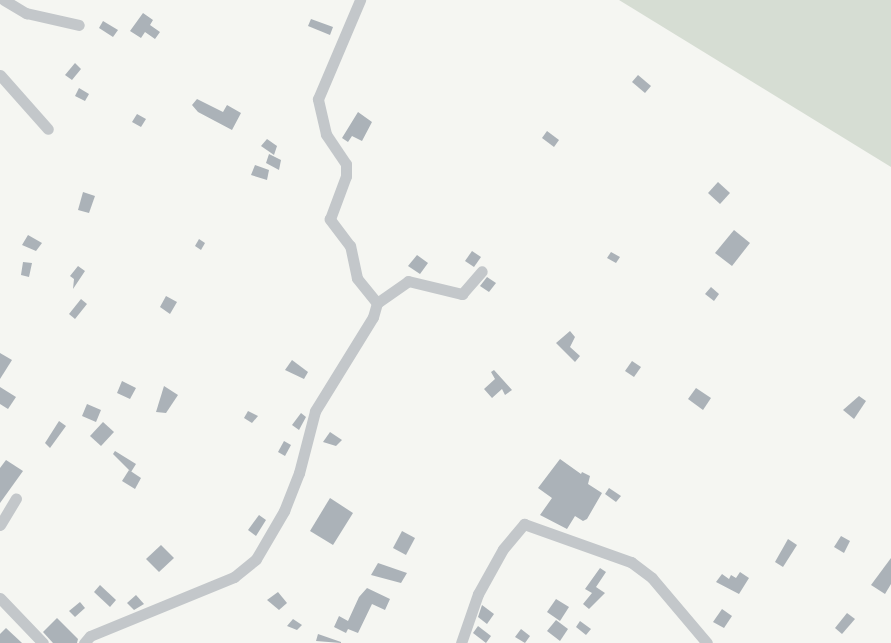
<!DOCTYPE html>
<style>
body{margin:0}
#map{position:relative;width:891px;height:643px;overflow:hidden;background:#f5f6f2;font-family:Cabin,sans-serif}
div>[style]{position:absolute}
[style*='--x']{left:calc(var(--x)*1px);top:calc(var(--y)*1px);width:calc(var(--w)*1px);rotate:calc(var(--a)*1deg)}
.green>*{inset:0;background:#d6ddd3}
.building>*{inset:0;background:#abb2b8}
.minor>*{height:11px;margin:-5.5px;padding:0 5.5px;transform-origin:5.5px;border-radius:5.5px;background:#c3c7ca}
span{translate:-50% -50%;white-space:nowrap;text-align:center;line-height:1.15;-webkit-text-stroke:5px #fff;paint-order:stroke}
</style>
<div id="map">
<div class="green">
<div style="clip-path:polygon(619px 0,891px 0,891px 167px)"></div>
</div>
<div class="building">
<div style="clip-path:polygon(143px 13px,153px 20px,150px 25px,160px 32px,155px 39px,145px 32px,141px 38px,130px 31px)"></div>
<div style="clip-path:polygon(311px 19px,333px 27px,330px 35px,308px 26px)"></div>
<div style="clip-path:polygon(103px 21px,118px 30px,113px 37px,99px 28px)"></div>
<div style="clip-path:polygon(75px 63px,81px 69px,72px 80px,65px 75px)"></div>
<div style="clip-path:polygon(638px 75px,651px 86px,645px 93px,632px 82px)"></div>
<div style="clip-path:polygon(79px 88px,89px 94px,85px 101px,75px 96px)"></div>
<div style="clip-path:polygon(197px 99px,223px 112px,227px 105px,241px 113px,232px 130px,198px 112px,192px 105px)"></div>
<div style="clip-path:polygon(358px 112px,372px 122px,362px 141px,352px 136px,348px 142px,342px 138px)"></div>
<div style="clip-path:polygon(137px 114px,146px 119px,141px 127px,132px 122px)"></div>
<div style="clip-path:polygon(547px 131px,559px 140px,554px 147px,542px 138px)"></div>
<div style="clip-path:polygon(267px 139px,277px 146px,274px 155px,261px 146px)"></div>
<div style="clip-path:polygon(269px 154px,281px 160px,279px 170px,266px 163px)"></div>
<div style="clip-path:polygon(255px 165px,269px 170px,267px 180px,251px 175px)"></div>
<div style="clip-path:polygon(718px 182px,730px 193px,720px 204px,708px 193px)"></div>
<div style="clip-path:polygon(83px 192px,95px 196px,89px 213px,78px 210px)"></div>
<div style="clip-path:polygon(734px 230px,750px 243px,732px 266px,715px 253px)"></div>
<div style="clip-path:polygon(28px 235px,42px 243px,36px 251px,22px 245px)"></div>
<div style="clip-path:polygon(199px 239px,205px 243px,201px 250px,195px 246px)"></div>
<div style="clip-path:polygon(472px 251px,481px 257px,474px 267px,465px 261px)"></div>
<div style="clip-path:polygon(611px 252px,620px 257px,616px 263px,607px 258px)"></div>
<div style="clip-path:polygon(417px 255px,428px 263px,420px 274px,408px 266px)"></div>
<div style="clip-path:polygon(23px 262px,32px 263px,29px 277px,21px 275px)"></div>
<div style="clip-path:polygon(78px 266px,85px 271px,73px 289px,74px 279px,70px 276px)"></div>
<div style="clip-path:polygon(487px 277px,496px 283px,489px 292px,480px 286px)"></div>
<div style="clip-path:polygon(711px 287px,719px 294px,714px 301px,705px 294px)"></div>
<div style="clip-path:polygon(166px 296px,177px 302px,170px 314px,160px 307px)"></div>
<div style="clip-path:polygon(81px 299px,87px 304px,75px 319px,69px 314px)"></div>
<div style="clip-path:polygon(570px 331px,575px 337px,570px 347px,580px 356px,575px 362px,556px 343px)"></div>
<div style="clip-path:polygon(0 353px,12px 360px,0 379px)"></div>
<div style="clip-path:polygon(292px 360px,308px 372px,304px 379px,285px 370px)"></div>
<div style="clip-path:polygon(632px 361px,641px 367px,634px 377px,625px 371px)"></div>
<div style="clip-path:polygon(494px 370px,512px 390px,505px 395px,502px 389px,492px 398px,484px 389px,495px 379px,491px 372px)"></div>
<div style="clip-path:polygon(122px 381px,136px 388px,130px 399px,117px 393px)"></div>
<div style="clip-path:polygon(164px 386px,178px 395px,166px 413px,156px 412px)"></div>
<div style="clip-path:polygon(0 387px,16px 397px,8px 409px,0 404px)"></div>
<div style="clip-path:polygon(696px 388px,711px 398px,703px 410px,688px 399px)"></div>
<div style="clip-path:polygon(859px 396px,866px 401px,854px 419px,843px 410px)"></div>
<div style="clip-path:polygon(87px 404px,101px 410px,96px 422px,82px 416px)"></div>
<div style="clip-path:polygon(248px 411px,258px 416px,252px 423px,244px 418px)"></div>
<div style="clip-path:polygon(301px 413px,306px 417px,299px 430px,292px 425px)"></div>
<div style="clip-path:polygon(59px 421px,66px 426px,50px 448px,45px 443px)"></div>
<div style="clip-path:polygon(103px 422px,114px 432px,101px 446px,90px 436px)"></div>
<div style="clip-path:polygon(330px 432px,342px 440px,336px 446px,323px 442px)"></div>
<div style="clip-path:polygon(284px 441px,291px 445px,285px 456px,278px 452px)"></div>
<div style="clip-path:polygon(115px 451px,136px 464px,131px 472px,113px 454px)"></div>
<div style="clip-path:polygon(560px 459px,581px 474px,582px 472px,590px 476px,588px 484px,602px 493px,587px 519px,583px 521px,575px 516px,567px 529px,540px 515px,552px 498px,538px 488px)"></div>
<div style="clip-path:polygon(6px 460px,23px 471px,0 503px,0 468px)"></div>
<div style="clip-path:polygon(129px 470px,141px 478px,135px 489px,122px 481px)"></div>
<div style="clip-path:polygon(609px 488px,621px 496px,616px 502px,605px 494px)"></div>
<div style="clip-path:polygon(330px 498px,353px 513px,333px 545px,310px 531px)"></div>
<div style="clip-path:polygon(259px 515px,266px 520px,256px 536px,248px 530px)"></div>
<div style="clip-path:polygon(402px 531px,415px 538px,406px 555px,393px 548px)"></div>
<div style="clip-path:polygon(841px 536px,850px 541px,844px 553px,834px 547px)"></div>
<div style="clip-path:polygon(788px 539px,797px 545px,783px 567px,775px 562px)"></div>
<div style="clip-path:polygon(161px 545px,174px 558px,159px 572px,146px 559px)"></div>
<div style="clip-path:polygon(891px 558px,891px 584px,885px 594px,871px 585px)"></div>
<div style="clip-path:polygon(378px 563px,407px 573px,401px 583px,371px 575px)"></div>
<div style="clip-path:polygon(600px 568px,606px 572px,596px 587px,605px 593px,589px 609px,583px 604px,592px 593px,585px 589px)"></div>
<div style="clip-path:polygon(740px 572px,749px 578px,739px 594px,716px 582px,722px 574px,729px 579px,731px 575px,736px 578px)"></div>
<div style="clip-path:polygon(100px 585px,116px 600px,110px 607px,94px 592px)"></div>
<div style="clip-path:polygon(367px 588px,390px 599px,385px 610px,372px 604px,358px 633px,348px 629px,346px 633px,334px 627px,339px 616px,348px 621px,359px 597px)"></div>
<div style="clip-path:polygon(278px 592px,287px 603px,279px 610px,267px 600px)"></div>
<div style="clip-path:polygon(136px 595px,144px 604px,134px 610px,127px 603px)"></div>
<div style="clip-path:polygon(556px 599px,569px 607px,560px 621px,547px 612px)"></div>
<div style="clip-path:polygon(80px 602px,85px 608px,75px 617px,69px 611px)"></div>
<div style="clip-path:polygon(482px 605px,494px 614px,487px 624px,478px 617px)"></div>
<div style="clip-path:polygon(722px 609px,732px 616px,724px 628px,713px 622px)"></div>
<div style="clip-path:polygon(847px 613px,855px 619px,842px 634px,835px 628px)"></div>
<div style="clip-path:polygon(57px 618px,78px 639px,77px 643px,53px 643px,43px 632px)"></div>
<div style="clip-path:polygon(293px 619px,302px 625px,297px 630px,287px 626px)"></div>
<div style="clip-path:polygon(556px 620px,568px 629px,560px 641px,547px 631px)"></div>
<div style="clip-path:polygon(580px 621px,591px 629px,586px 635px,576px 627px)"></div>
<div style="clip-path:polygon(478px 626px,491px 636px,486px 643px,473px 633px)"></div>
<div style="clip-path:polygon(6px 628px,22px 643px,0 643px,0 634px)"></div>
<div style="clip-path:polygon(521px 629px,530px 636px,525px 643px,515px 637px)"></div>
<div style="clip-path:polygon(318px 634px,341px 642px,341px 643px,316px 641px)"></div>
</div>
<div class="minor">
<div style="--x:4;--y:0;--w:26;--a:31"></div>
<div style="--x:26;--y:13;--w:54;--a:12.8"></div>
<div style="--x:0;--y:75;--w:72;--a:48.4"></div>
<div style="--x:377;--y:303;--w:38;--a:-35"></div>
<div style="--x:408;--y:281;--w:56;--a:13.5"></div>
<div style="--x:462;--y:294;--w:30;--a:-49"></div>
<div style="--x:0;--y:525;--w:31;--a:-59"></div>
<div style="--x:0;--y:598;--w:62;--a:46.3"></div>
<div style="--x:84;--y:643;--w:9;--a:-49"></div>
<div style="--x:90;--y:636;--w:156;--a:-22.3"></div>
<div style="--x:234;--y:577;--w:28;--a:-39"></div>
<div style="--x:256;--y:559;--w:56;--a:-59.7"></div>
<div style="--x:284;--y:511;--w:41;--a:-68.5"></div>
<div style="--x:299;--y:473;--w:64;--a:-75.5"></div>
<div style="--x:315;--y:411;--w:110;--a:-58.3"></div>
<div style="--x:373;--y:317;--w:15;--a:-74"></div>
<div style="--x:377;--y:303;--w:32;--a:-129"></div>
<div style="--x:357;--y:278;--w:33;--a:-102"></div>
<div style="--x:350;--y:246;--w:34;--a:-127"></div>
<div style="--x:330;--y:219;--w:46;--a:-69.6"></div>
<div style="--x:346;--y:176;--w:12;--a:-90"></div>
<div style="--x:346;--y:164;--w:36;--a:-124"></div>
<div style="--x:326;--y:134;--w:36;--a:-103"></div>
<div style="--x:318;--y:99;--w:108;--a:-67"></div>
<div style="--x:461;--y:643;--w:52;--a:-70.9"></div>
<div style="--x:478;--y:594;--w:51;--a:-60.9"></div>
<div style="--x:503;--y:549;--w:33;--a:-50"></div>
<div style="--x:524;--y:524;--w:114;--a:19.6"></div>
<div style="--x:631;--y:562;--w:26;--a:37"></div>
<div style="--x:652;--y:578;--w:85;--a:49.8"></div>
</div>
</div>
